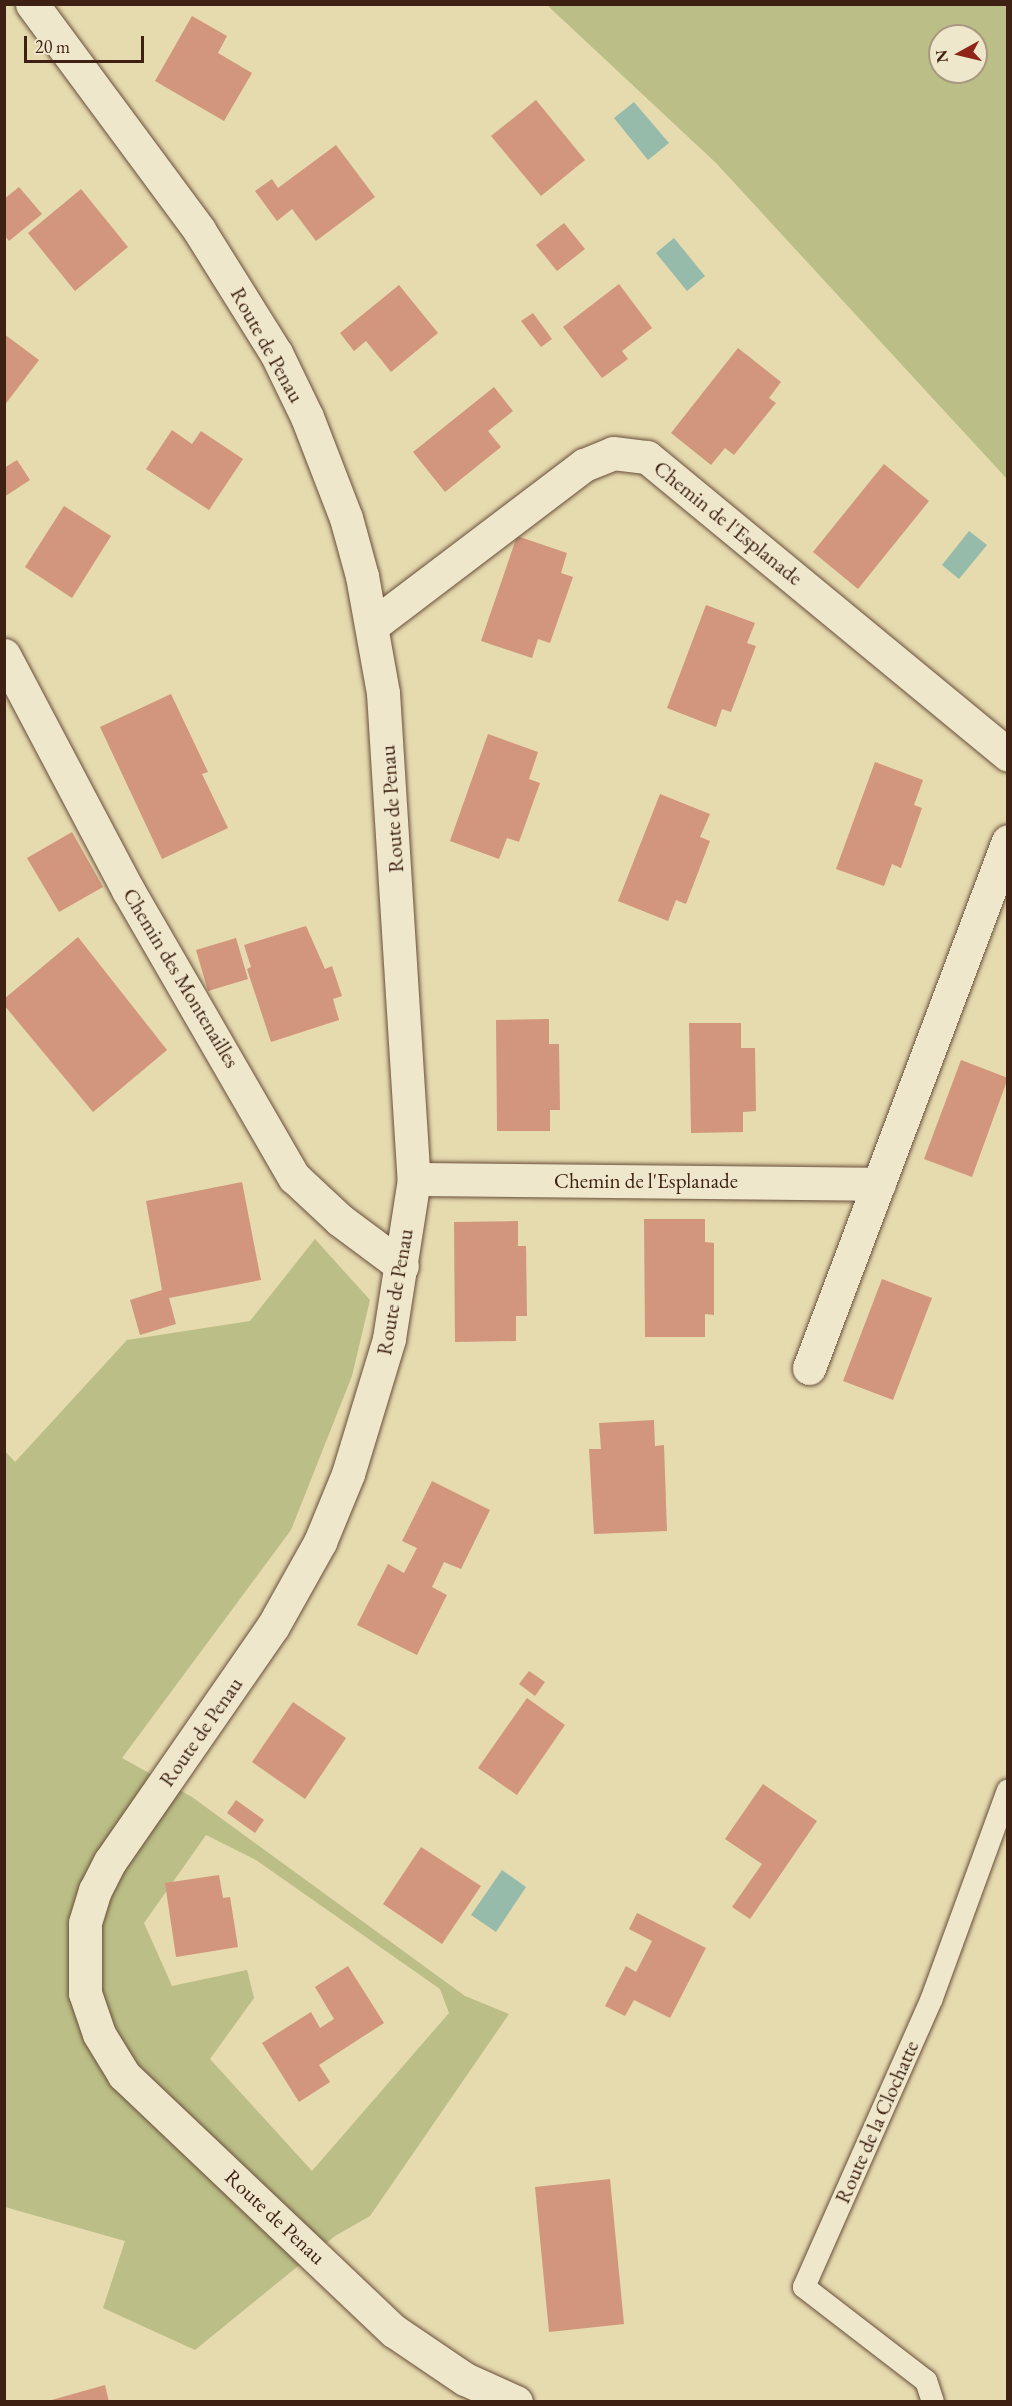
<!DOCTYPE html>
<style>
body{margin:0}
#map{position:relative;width:1012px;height:2406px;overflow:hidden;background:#e6daaf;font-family:"EB Garamond",serif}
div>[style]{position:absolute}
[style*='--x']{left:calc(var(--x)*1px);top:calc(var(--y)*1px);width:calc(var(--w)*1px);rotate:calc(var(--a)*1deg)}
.green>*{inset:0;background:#bbbe86}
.water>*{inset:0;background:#96bbaa}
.building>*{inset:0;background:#d1967c}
.roads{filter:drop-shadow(0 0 2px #684f3a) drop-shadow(0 0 2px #684f3a)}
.service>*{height:22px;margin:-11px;padding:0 11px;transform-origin:11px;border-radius:11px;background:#efe7cb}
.minor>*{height:33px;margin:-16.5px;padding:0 16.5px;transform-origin:16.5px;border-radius:16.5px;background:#efe7cb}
span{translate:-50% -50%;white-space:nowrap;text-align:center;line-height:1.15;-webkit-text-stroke:4.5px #efe7cb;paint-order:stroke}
.street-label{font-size:21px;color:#3e2113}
.frame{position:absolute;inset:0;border:6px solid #3e2113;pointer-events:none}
.north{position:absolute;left:928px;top:24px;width:60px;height:60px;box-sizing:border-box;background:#efe7cb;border:2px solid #a89881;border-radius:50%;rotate:262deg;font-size:16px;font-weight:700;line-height:24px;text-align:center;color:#3e2113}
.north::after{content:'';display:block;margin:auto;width:21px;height:27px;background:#8f2418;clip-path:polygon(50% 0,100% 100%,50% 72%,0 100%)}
.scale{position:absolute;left:24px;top:36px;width:120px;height:27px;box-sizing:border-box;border:3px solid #3e2113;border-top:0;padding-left:8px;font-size:18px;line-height:21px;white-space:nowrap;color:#3e2113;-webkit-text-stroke:4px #efe7cb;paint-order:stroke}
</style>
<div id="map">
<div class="green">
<div style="clip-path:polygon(evenodd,547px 5px,1007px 5px,1007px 479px,716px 163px,547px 5px,940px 36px,976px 36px,976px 72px,940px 72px,940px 36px)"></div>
<div style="clip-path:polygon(evenodd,315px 1239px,370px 1300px,352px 1376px,291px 1530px,122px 1758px,192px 1797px,465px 1996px,509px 2014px,370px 2216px,335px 2236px,195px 2350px,103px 2308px,125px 2241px,5px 2207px,4px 1450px,15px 1462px,127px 1340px,250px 1321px,315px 1239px,206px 1835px,256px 1860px,440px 1989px,449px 2013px,312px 2171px,210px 2059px,254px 1998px,247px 1970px,172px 1986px,144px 1923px,206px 1835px)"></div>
</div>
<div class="water">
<div style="clip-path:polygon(634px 102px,669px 143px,648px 160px,614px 118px)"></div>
<div style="clip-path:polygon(674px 238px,705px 276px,687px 291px,656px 253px)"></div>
<div style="clip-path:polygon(969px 531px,987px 545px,959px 579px,942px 565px)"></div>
<div style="clip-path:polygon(502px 1870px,526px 1887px,496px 1932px,471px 1915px)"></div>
</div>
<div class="building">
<div style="clip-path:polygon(192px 16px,227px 36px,218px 53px,252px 73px,224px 121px,155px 81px)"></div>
<div style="clip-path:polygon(536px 100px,585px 160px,541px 196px,491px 136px)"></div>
<div style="clip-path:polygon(336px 145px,375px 197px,316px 241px,292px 209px,277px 221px,255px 191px,272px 179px,278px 188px)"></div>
<div style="clip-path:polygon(19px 187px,42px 214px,9px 241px,4px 235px,4px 199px)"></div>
<div style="clip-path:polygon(81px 189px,128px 247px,75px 291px,28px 233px)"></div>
<div style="clip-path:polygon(564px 223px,585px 249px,557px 271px,536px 245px)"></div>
<div style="clip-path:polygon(619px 284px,652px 328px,622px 351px,628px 359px,602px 378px,563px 327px)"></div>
<div style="clip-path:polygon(399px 285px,438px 333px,391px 372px,366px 341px,354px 351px,340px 333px)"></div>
<div style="clip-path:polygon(533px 313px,552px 339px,541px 347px,521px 321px)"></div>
<div style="clip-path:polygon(4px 334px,39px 360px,4px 406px)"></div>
<div style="clip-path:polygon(738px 348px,781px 382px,769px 398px,776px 403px,734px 455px,725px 448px,711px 465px,671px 433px)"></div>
<div style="clip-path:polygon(494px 387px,513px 411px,488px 431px,501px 447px,445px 492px,413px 452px)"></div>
<div style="clip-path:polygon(172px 430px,192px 444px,201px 431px,243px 459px,209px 510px,146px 469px)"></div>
<div style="clip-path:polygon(17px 460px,30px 480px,4px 497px,4px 468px)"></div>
<div style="clip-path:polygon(884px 464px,929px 501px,858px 589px,813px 552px)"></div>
<div style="clip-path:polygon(64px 506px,111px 536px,72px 598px,25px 567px)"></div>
<div style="clip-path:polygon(517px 536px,567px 553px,561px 573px,573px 577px,550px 643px,538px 639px,532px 658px,481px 641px)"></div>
<div style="clip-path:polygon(706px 605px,755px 623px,747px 643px,756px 646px,731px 712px,722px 709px,716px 727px,667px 708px)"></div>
<div style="clip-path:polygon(171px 694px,208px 772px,202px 774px,228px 828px,162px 859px,100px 727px)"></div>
<div style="clip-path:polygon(488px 734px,538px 752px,529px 779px,540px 783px,519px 842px,507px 838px,499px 859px,450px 841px)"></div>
<div style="clip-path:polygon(875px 762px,923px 780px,914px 805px,922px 808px,901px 868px,892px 864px,884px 886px,836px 869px)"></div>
<div style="clip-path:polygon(660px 794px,710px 814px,700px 837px,710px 841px,686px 904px,676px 900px,668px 921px,618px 901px)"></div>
<div style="clip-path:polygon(72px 832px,103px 887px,59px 912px,27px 858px)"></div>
<div style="clip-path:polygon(306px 926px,325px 969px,332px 966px,342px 996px,333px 999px,339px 1020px,271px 1042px,247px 969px,251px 967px,244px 945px)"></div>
<div style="clip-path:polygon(78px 937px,167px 1050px,93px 1112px,4px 1005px,4px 999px)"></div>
<div style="clip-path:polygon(236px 938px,248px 979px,208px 991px,196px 950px)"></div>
<div style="clip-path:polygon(549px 1019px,549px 1044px,559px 1044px,560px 1110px,550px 1110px,550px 1131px,497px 1131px,496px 1020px)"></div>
<div style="clip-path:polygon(689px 1023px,741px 1023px,741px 1048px,755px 1048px,756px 1111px,743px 1112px,743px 1132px,691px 1133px)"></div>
<div style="clip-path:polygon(961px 1060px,1008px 1078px,972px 1177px,924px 1159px)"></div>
<div style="clip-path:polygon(242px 1182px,261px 1280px,169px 1298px,176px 1324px,140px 1335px,130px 1300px,162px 1290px,146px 1201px)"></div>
<div style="clip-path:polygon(644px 1219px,705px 1219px,705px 1242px,714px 1243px,714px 1315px,705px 1314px,705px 1337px,645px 1337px)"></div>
<div style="clip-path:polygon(518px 1221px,518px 1246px,526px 1246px,527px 1316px,516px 1316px,516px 1341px,455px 1342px,454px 1222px)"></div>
<div style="clip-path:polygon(882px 1279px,932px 1298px,893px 1400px,843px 1381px)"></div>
<div style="clip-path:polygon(654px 1420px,655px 1446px,664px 1445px,667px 1531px,594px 1534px,589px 1449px,601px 1449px,599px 1423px)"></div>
<div style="clip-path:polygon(432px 1481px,490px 1510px,461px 1569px,444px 1562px,432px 1587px,447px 1595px,417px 1655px,357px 1625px,388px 1564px,404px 1573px,417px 1548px,402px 1541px)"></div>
<div style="clip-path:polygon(529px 1671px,545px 1682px,535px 1696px,519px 1684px)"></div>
<div style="clip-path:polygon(527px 1698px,565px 1725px,517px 1795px,478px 1768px)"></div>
<div style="clip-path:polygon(293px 1702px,346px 1738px,305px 1799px,252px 1762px)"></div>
<div style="clip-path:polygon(763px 1784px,817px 1821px,750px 1919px,732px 1907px,762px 1864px,725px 1839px)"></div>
<div style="clip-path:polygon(236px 1800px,264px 1820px,255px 1833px,227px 1813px)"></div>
<div style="clip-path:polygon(421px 1847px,481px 1886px,442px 1944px,383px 1904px)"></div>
<div style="clip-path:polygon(219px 1875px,223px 1898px,230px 1897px,238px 1947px,176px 1957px,165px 1883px)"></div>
<div style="clip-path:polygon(637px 1913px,706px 1948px,670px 2018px,634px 2000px,625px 2016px,605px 2006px,626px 1966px,636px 1972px,652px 1941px,629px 1929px)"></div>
<div style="clip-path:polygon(348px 1966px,384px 2023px,319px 2065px,330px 2082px,299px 2102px,262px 2043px,311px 2012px,320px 2028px,334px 2019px,315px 1987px)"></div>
<div style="clip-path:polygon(610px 2179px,624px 2324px,549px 2332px,535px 2187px)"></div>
<div style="clip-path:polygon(105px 2385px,109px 2402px,48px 2402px,48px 2401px)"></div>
</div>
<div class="roads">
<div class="service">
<div style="--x:933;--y:2402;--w:22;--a:-108"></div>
<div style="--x:926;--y:2381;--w:154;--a:-142.4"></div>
<div style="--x:804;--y:2287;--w:316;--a:-66.1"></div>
<div style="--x:932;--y:1998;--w:221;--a:-69.9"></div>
</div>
<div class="minor">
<div style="--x:32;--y:4;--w:281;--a:53.5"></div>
<div style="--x:199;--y:230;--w:145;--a:58"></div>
<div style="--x:276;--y:353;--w:71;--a:64.2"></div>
<div style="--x:307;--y:417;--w:108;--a:68.9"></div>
<div style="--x:346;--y:518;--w:60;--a:74.6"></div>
<div style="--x:362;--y:576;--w:119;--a:79.8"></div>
<div style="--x:383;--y:693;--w:487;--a:86.4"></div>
<div style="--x:414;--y:1179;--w:162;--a:98.9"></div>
<div style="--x:389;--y:1339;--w:141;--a:106.9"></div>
<div style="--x:348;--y:1474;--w:74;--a:112.4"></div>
<div style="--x:320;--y:1542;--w:96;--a:119.2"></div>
<div style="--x:273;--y:1626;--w:286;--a:124.7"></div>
<div style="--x:110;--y:1861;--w:33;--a:117"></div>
<div style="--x:95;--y:1890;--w:34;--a:107"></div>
<div style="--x:85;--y:1923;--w:70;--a:90"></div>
<div style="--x:85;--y:1993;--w:43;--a:71.1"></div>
<div style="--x:99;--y:2034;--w:48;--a:58.6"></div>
<div style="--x:124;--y:2075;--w:372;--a:43.5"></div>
<div style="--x:394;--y:2331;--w:86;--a:34.1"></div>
<div style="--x:465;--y:2379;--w:56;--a:24.3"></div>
<div style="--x:373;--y:625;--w:265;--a:-37.2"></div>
<div style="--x:584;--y:465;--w:31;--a:-22"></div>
<div style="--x:613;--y:453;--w:34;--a:7"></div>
<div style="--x:647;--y:457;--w:468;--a:39.5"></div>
<div style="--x:4;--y:655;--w:266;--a:62.2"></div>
<div style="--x:128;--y:890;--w:332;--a:60"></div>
<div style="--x:294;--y:1177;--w:63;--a:43.1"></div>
<div style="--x:340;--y:1220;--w:77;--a:36.6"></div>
<div style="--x:414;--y:1179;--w:465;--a:0.6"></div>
<div style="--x:809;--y:1368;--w:563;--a:-69.31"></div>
</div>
</div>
<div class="street-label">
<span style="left:267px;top:345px;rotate:61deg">Route de Penau</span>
<span style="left:728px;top:523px;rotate:39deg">Chemin de l'Esplanade</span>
<span style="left:392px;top:809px;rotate:-94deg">Route de Penau</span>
<span style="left:181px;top:978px;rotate:59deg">Chemin des Montenailles</span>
<span style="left:646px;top:1181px">Chemin de l'Esplanade</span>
<span style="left:395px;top:1292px;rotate:-80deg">Route de Penau</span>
<span style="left:201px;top:1732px;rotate:-55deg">Route de Penau</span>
<span style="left:877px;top:2122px;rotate:-66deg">Route de la Clochatte</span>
<span style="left:275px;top:2217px;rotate:43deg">Route de Penau</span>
</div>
<div class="frame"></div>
<div class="north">N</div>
<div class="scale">20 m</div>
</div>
